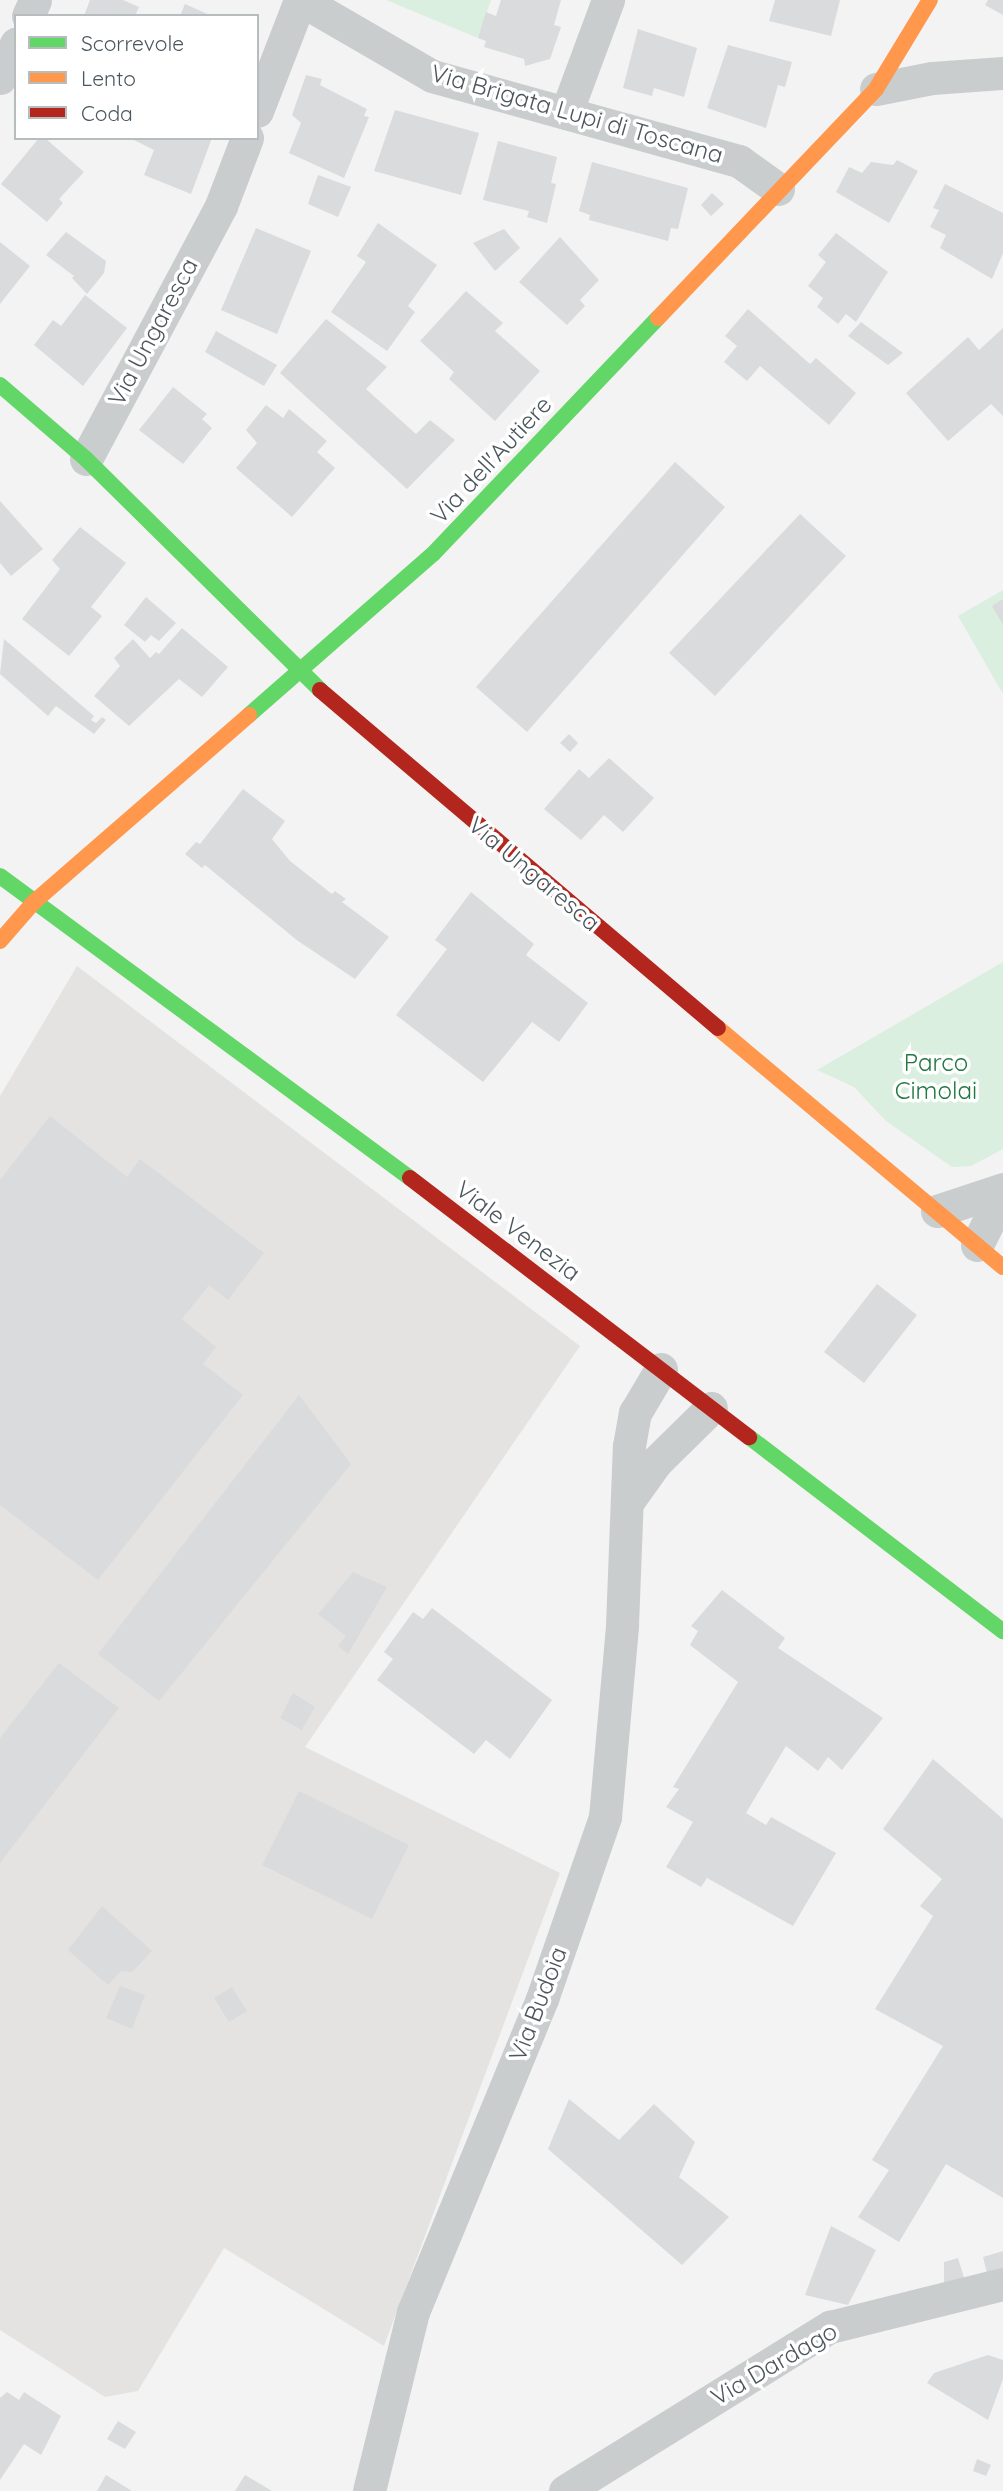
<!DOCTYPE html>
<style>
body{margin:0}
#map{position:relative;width:1003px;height:2491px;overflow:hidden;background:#f3f3f3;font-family:Quicksand,sans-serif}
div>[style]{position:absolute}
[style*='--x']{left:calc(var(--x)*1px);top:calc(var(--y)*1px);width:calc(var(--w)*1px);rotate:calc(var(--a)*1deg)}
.commercial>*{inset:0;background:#e4e3e1}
.green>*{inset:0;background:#daefdf}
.building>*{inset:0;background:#dadbdc}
.street>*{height:33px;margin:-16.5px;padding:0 16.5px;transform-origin:16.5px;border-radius:16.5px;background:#cacdce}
.fast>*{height:16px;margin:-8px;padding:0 8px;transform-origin:8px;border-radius:8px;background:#63d668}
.slow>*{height:16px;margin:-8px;padding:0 8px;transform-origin:8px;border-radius:8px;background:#ff974d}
.jam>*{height:16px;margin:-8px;padding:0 8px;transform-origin:8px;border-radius:8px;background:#b3261e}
span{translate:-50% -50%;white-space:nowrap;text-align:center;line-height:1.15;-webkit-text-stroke:7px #fff;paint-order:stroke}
.street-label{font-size:24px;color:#4b575d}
.park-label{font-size:24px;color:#227841}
.legend{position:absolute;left:14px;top:14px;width:245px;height:126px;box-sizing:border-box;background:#fff;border:2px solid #b7bcbe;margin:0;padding:9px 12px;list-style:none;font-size:21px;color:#4b575d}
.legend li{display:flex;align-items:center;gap:14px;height:35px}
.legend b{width:35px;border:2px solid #b7bcbe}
</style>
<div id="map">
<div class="commercial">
<div style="clip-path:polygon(77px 966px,580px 1346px,305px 1747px,560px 1873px,384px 2346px,224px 2248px,138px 2391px,105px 2397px,0 2330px,0 1096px)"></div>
</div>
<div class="green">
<div style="clip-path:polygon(386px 0,491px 0,478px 38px)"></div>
<div style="clip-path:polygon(1003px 590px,1003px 694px,958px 616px)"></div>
<div style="clip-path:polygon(1003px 962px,1003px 1149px,971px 1166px,952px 1167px,886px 1121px,854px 1087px,817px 1070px)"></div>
</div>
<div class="building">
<div style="clip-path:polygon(90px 0,123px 0,139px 7px,135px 16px,84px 16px)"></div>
<div style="clip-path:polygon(501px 0,561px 0,554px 25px,561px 27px,550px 59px,525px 66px,524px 59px,484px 47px,486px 41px,478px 38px,486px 12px,496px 16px)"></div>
<div style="clip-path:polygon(775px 0,840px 0,831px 36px,769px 21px)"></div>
<div style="clip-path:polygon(988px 0,1003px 0,1003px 15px,985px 5px)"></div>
<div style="clip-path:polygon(185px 4px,212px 16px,180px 16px)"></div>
<div style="clip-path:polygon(638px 29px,697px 48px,684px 97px,654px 88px,652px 96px,623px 88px)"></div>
<div style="clip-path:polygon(728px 45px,792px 62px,785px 87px,778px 85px,766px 128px,707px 108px)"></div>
<div style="clip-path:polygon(306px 75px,322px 79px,320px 85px,367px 109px,364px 116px,369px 117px,344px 178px,289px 153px,301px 123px,292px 115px)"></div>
<div style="clip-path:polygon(395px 110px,479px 133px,461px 195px,374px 171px)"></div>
<div style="clip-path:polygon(39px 138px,45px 138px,84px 172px,59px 199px,63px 203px,47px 222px,1px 184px)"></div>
<div style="clip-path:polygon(130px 138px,212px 138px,191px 194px,144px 175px,154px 150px)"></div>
<div style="clip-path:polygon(498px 141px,557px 157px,551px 183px,556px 184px,547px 223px,527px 217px,529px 211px,483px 200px)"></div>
<div style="clip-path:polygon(897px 160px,918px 171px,889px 223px,836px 192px,849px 167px,862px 173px,871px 162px,893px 165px)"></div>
<div style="clip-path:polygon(592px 162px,688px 188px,678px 229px,671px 228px,668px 241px,589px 220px,590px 215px,579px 211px)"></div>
<div style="clip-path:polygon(318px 175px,351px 187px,338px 217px,308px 204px)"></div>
<div style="clip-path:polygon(945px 184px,1003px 213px,1003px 253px,992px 279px,940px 248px,946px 235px,930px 227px,939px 210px,933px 208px)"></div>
<div style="clip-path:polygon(712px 193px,724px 204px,711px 216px,701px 205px)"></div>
<div style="clip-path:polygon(378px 223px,437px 265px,408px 306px,415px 312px,387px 351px,331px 312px,366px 262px,357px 256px)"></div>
<div style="clip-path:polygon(256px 228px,311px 251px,277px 334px,221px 310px)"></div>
<div style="clip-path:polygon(504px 229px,520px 248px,495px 271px,473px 243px)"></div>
<div style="clip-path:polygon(66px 232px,106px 261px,104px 273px,87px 294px,72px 278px,74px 276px,46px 255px)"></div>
<div style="clip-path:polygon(836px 233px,888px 272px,856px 322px,846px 314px,838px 324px,817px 307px,823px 298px,808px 286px,826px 262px,818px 255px)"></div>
<div style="clip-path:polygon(560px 237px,599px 280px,580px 300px,585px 306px,567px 325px,519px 282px)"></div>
<div style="clip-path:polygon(0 242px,30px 266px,0 304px)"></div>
<div style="clip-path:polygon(466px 291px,503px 323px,495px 331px,540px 371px,495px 421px,449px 379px,454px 372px,420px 341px)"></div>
<div style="clip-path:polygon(85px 295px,127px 328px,83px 386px,34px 345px,53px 320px,61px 326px)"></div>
<div style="clip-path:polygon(748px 309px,810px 364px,816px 358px,856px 393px,829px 425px,760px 366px,747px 381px,724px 362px,737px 346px,725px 336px)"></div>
<div style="clip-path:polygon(326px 319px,387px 367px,366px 389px,416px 434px,430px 420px,455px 440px,407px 489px,280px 373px)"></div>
<div style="clip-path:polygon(861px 322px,903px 353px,888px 365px,848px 336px)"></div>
<div style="clip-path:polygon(1003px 328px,1003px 416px,991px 404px,948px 441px,906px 393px,968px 337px,979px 350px)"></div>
<div style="clip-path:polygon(216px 331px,277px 365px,264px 386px,205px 352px)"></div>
<div style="clip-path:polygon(173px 387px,207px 414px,202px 419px,212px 428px,183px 464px,139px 430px)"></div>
<div style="clip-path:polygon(266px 405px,283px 418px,289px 409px,327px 441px,317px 452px,335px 468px,292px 517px,236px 468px,257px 443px,246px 430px)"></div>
<div style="clip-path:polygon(675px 462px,725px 507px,527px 732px,476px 687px)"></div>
<div style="clip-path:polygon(0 501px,43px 549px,11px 576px,0 563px)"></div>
<div style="clip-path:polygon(800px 514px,846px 556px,715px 696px,669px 653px)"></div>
<div style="clip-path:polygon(80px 527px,126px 563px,91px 607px,102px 616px,69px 656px,22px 619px,60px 569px,52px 560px)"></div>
<div style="clip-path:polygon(146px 597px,176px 623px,159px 641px,151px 635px,145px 642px,124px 625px)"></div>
<div style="clip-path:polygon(1003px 599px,1003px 625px,992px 606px)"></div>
<div style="clip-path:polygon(182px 628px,228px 667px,202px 697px,179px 679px,129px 726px,94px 696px,120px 666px,114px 658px,133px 639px,150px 658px,156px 652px,159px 654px)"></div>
<div style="clip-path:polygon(4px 639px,94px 716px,91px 720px,96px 723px,102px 717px,106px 720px,94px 734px,56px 706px,48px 716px,0 674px)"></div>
<div style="clip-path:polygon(569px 734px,578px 743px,570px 752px,560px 743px)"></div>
<div style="clip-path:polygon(609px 758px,654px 798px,623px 832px,604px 815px,581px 840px,544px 809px,579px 769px,589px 778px)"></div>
<div style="clip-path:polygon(243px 789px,285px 821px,272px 839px,290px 861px,332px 894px,335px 891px,346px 899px,342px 902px,389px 937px,355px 979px,298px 941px,205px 865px,202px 868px,185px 854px,196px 842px,200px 844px)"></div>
<div style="clip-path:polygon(471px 892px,534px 944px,526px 955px,588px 1003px,559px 1042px,532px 1022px,483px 1082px,396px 1015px,447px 949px,435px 940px)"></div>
<div style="clip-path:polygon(50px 1116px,127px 1177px,140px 1159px,264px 1253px,228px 1300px,209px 1285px,182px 1319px,216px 1347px,203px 1364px,243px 1395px,98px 1580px,0 1505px,0 1180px)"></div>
<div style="clip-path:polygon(877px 1284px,917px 1315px,864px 1383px,824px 1352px)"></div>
<div style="clip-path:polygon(299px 1395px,351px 1464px,159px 1701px,98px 1654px)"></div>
<div style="clip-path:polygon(353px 1572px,387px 1587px,348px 1654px,338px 1646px,346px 1636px,318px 1614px)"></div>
<div style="clip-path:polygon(722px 1590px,785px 1638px,778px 1648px,883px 1718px,842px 1770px,828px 1757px,818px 1771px,786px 1746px,746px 1813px,766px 1825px,771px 1817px,836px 1853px,793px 1926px,707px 1878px,701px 1887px,666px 1867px,693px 1822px,666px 1807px,679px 1789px,673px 1787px,738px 1682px,690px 1645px,698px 1631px,691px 1626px)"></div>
<div style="clip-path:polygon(432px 1608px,552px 1700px,510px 1759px,486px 1740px,474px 1754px,377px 1680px,393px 1659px,384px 1652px,413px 1612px,423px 1619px)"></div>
<div style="clip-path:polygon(59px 1663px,119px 1708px,0 1863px,0 1738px)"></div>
<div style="clip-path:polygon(293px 1693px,315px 1707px,302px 1730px,280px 1718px)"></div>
<div style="clip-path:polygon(933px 1759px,1003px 1819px,1003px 2198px,946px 2164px,899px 2242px,858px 2217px,889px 2170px,872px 2160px,943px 2046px,875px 2009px,933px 1916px,920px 1906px,942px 1879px,883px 1829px)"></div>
<div style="clip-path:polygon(299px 1791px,409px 1845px,372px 1919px,262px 1865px)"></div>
<div style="clip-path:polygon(102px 1906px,152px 1951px,132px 1972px,121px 1971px,108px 1985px,68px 1950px)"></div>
<div style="clip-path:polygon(120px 1986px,145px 1995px,132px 2029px,106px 2018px)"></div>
<div style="clip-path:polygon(232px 1987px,247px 2011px,229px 2022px,214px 1998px)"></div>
<div style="clip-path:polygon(569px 2099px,619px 2140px,654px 2104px,695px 2142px,679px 2177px,729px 2217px,682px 2265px,548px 2149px)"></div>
<div style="clip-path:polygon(831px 2226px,876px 2250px,848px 2305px,805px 2295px)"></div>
<div style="clip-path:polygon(1003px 2251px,1003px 2272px,988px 2277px,983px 2257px)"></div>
<div style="clip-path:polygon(958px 2258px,966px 2284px,944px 2284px,944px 2262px)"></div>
<div style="clip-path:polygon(988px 2355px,1003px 2360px,1003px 2379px,988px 2420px,927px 2383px,934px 2373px)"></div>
<div style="clip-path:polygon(7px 2392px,19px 2400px,24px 2392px,61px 2416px,41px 2455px,24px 2444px,0 2480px,0 2398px)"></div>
<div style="clip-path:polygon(118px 2421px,136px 2432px,125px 2449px,107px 2439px)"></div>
<div style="clip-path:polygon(977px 2459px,991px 2465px,986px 2476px,973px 2471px)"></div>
<div style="clip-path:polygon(106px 2475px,132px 2491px,97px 2491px)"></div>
<div style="clip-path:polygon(245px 2475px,272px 2491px,235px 2491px)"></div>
</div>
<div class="street">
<div style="--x:301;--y:0;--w:151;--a:30.1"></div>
<div style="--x:432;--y:76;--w:319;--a:15.5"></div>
<div style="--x:739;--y:161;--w:48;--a:35.7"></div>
<div style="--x:28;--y:16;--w:17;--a:-66"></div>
<div style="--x:0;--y:78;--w:38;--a:-65"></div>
<div style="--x:876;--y:89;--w:57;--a:-11.1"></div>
<div style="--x:932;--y:78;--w:71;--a:-4"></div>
<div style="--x:257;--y:111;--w:119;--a:-68.8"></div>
<div style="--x:566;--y:113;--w:121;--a:-69.6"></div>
<div style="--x:86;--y:459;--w:287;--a:-61.9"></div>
<div style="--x:221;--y:206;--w:73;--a:-69.1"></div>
<div style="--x:937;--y:1211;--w:70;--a:-18.4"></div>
<div style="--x:977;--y:1245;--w:59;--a:-63.9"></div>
<div style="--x:629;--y:1500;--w:47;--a:-54.6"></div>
<div style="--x:656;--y:1462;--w:77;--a:-44.5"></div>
<div style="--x:369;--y:2491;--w:184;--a:-76.2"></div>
<div style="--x:413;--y:2312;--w:339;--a:-67.6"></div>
<div style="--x:542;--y:1999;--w:193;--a:-70.9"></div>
<div style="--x:605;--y:1817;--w:193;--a:-84.9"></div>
<div style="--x:622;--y:1625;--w:179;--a:-87.8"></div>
<div style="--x:629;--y:1446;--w:34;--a:-80"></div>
<div style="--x:635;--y:1413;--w:51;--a:-59.4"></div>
<div style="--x:565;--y:2491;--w:312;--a:-31.8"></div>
<div style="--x:830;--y:2327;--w:178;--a:-14"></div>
</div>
<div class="fast">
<div style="--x:0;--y:385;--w:113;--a:40.7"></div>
<div style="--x:86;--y:459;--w:329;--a:44.6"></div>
<div style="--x:249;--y:715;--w:244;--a:-41.2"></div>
<div style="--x:433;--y:554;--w:326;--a:-46.4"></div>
<div style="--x:0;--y:876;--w:509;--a:36.37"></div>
<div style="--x:749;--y:1437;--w:320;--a:37.4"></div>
</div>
<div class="slow">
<div style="--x:658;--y:318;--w:316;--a:-46.4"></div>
<div style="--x:876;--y:89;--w:104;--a:-58.8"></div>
<div style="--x:0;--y:941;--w:52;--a:-48.9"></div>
<div style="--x:34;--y:902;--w:285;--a:-41"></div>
<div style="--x:718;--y:1028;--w:372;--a:40"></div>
</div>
<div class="jam">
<div style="--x:320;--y:690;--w:522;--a:40.34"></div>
<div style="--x:410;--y:1178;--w:427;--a:37.4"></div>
</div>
<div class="street-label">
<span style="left:577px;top:114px;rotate:16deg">Via Brigata Lupi di Toscana</span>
<span style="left:153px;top:332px;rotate:-62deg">Via Ungaresca</span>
<span style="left:491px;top:460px;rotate:-47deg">Via dell'Autiere</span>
<span style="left:534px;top:874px;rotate:40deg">Via Ungaresca</span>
<span style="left:518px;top:1231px;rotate:37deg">Viale Venezia</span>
<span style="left:538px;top:2004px;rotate:-69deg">Via Budoia</span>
<span style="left:774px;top:2364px;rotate:-30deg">Via Dardago</span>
</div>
<div class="park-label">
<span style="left:936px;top:1077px">Parco<br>Cimolai</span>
</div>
<ul class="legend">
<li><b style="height:9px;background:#63d668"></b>Scorrevole</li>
<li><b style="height:9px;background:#ff974d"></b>Lento</li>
<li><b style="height:9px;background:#b3261e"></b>Coda</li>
</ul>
</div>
